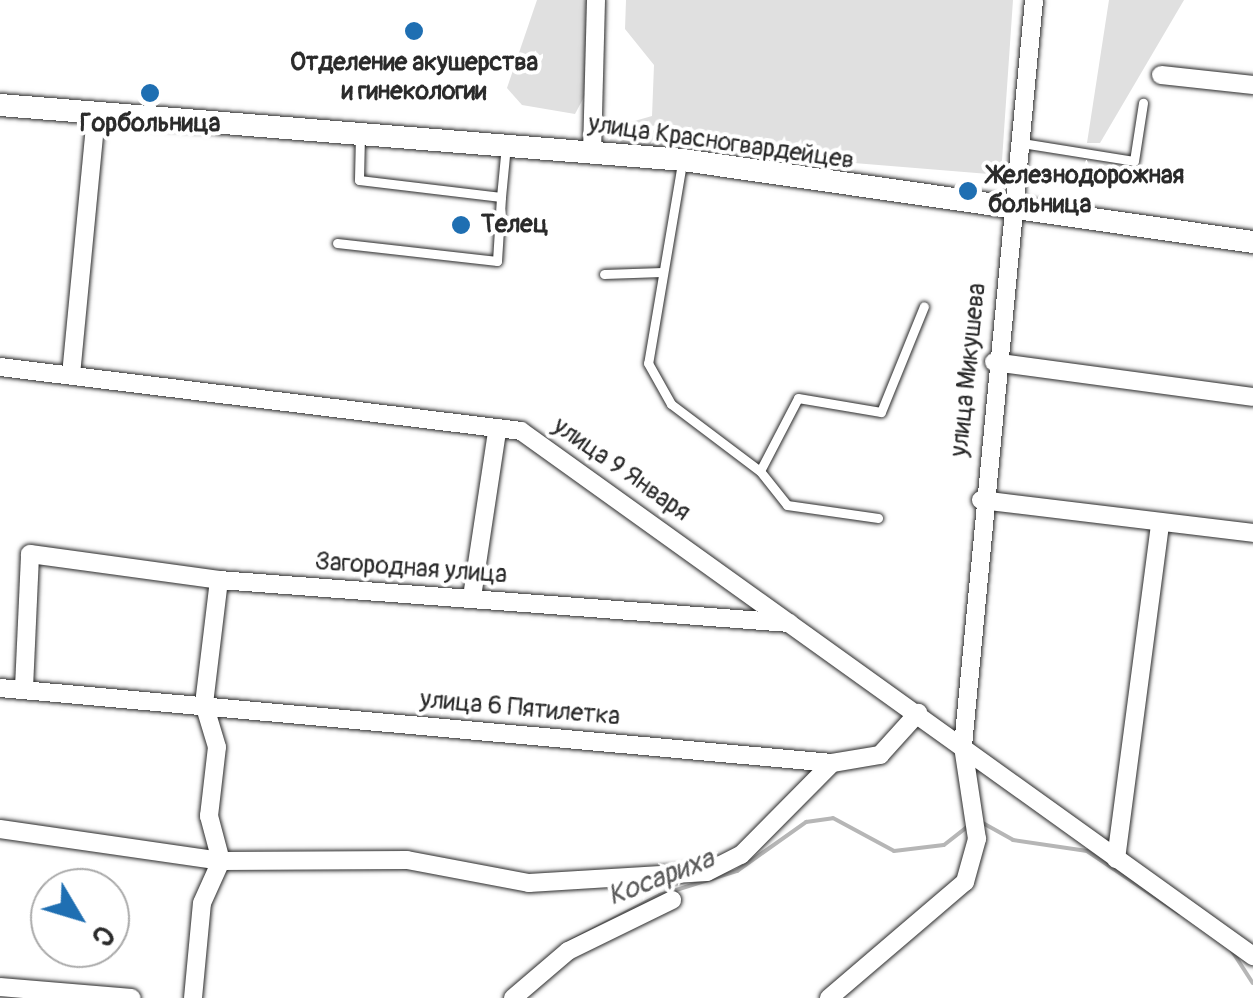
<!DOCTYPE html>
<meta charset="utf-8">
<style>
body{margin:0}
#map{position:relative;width:1253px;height:998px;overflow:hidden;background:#fff;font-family:Pangolin,sans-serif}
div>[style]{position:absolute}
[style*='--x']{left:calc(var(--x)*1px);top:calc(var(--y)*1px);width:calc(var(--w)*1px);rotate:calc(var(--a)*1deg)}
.green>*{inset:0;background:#e0e0e0}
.stream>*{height:4px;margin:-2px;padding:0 2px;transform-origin:2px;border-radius:2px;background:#b6b6b6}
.roads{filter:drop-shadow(0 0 2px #2b2b2b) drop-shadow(0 0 2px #2b2b2b)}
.lane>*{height:9px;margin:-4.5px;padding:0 4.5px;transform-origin:4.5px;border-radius:4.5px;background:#fff}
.street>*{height:18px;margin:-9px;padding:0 9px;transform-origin:9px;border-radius:9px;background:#fff}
.secondary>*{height:22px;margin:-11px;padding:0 11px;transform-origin:11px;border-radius:11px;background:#fff}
.dots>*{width:28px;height:28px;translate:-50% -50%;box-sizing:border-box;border:5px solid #fff;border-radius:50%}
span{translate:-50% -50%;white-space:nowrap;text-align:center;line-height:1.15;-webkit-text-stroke:8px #fff;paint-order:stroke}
.poi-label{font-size:25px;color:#2b2b2b;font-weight:700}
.left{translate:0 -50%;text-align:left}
.street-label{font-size:25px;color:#2b2b2b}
.water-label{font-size:28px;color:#5c5c5c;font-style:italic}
.north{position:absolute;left:30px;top:868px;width:100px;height:100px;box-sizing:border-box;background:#fff;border:2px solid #aaa;border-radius:50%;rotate:128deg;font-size:28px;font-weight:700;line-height:40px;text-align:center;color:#2b2b2b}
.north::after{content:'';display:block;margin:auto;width:35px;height:45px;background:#1f6fb2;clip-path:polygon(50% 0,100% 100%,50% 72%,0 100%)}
</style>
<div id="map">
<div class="green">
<div style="clip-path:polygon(537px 0,587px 0,585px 95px,575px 114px,522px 105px,507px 88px)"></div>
<div style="clip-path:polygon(626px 0,1013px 0,1001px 175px,620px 144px,624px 124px,652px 116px,654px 65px,625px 29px)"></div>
<div style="clip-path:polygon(1109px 0,1184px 0,1100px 143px,1087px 143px)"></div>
</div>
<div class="stream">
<div style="--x:981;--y:822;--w:37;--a:29"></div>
<div style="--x:1013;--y:840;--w:75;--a:8.5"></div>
<div style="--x:1087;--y:851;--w:111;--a:34"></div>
<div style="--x:567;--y:943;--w:105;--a:-27.3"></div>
<div style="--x:660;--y:895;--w:81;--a:-17.3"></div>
<div style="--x:737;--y:871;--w:85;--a:-35.4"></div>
<div style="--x:806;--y:822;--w:27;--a:-8"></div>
<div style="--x:833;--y:818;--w:69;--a:28.4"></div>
<div style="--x:894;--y:851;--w:50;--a:-6.8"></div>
<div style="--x:944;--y:845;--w:29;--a:-38"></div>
<div style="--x:1232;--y:951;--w:38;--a:57"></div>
</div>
<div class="roads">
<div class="lane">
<div style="--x:360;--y:135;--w:45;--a:91.3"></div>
<div style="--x:359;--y:180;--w:143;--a:6.8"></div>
<div style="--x:501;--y:197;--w:52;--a:-84.5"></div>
<div style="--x:1022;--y:143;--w:113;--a:9.1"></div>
<div style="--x:1134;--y:161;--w:59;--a:-81.2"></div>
<div style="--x:682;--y:163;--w:203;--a:99.6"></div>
<div style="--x:648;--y:363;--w:47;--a:60.7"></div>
<div style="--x:671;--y:404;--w:111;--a:37"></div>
<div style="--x:760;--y:471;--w:82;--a:-62.5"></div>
<div style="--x:798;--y:398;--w:84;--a:9.6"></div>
<div style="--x:881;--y:412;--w:114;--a:-67.9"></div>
<div style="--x:337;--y:243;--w:161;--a:6.4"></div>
<div style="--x:497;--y:261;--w:64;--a:-86.4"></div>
<div style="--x:604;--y:274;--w:58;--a:-2"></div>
<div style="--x:760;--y:471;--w:43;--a:51.5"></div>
<div style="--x:787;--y:505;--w:92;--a:8.1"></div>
</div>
<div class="street">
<div style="--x:1161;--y:75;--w:93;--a:6.2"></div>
<div style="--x:592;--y:153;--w:153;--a:-88.5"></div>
<div style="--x:994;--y:362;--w:261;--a:7.7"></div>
<div style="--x:0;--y:367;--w:525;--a:7"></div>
<div style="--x:521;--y:431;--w:901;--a:35.65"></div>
<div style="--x:71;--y:375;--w:262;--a:-84.5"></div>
<div style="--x:981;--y:500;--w:274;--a:6.9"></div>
<div style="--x:472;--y:597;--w:168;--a:-81.4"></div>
<div style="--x:0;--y:688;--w:835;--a:5.15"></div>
<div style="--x:24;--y:688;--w:134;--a:-87.4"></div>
<div style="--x:30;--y:554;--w:191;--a:7.8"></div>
<div style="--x:219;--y:580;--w:572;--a:4.31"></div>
<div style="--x:0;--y:829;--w:223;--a:8.2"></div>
<div style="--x:221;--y:861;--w:186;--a:-0.3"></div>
<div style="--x:407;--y:860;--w:124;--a:10.7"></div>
<div style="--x:529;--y:883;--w:178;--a:-3.5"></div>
<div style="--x:707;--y:872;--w:38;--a:-27"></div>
<div style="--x:741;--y:855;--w:129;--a:-45.3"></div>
<div style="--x:832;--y:763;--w:49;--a:-9.5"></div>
<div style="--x:880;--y:755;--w:57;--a:-47.9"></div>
<div style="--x:1116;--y:859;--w:339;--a:-82.5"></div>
<div style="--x:0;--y:987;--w:132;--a:4.8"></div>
<div style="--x:193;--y:998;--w:95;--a:-84.6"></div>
<div style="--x:202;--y:903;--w:46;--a:-65.7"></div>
<div style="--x:221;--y:861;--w:47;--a:-104.9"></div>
<div style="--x:209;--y:816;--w:69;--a:-83.4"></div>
<div style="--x:217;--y:747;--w:45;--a:-106.8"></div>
<div style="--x:204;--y:704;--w:125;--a:-83.1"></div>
<div style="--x:513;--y:998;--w:72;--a:-40.5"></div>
<div style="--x:568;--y:951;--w:116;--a:-26.1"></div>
<div style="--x:829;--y:998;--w:179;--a:-40.5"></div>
<div style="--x:965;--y:882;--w:45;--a:-74.4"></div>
<div style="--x:977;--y:839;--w:94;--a:-98.6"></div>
<div style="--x:963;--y:746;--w:749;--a:-84.56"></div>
</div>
<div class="secondary">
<div style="--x:0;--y:105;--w:685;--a:4.6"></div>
<div style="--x:683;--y:160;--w:576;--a:8.19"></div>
</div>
</div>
<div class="dots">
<div style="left:414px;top:31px;background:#1f6fb2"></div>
<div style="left:150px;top:93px;background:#1f6fb2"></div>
<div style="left:968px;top:191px;background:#1f6fb2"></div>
<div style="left:461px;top:225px;background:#1f6fb2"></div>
</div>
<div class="poi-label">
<span style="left:414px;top:78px">Отделение акушерства<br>и гинекологии</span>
<span style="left:150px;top:124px">Горбольница</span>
<span class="left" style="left:988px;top:191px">Железнодорожная<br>больница</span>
<span class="left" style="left:481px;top:225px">Телец</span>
</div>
<div class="street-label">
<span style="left:721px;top:143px;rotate:8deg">улица Красногвардейцев</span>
<span style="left:969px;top:370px;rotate:-84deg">улица Микушева</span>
<span style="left:621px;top:470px;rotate:35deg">улица 9 Января</span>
<span style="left:411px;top:569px;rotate:4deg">Загородная улица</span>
<span style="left:520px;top:709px;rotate:5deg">улица 6 Пятилетка</span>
</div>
<div class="water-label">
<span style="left:661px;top:878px;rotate:-21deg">Косариха</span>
</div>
<div class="north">С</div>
</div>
